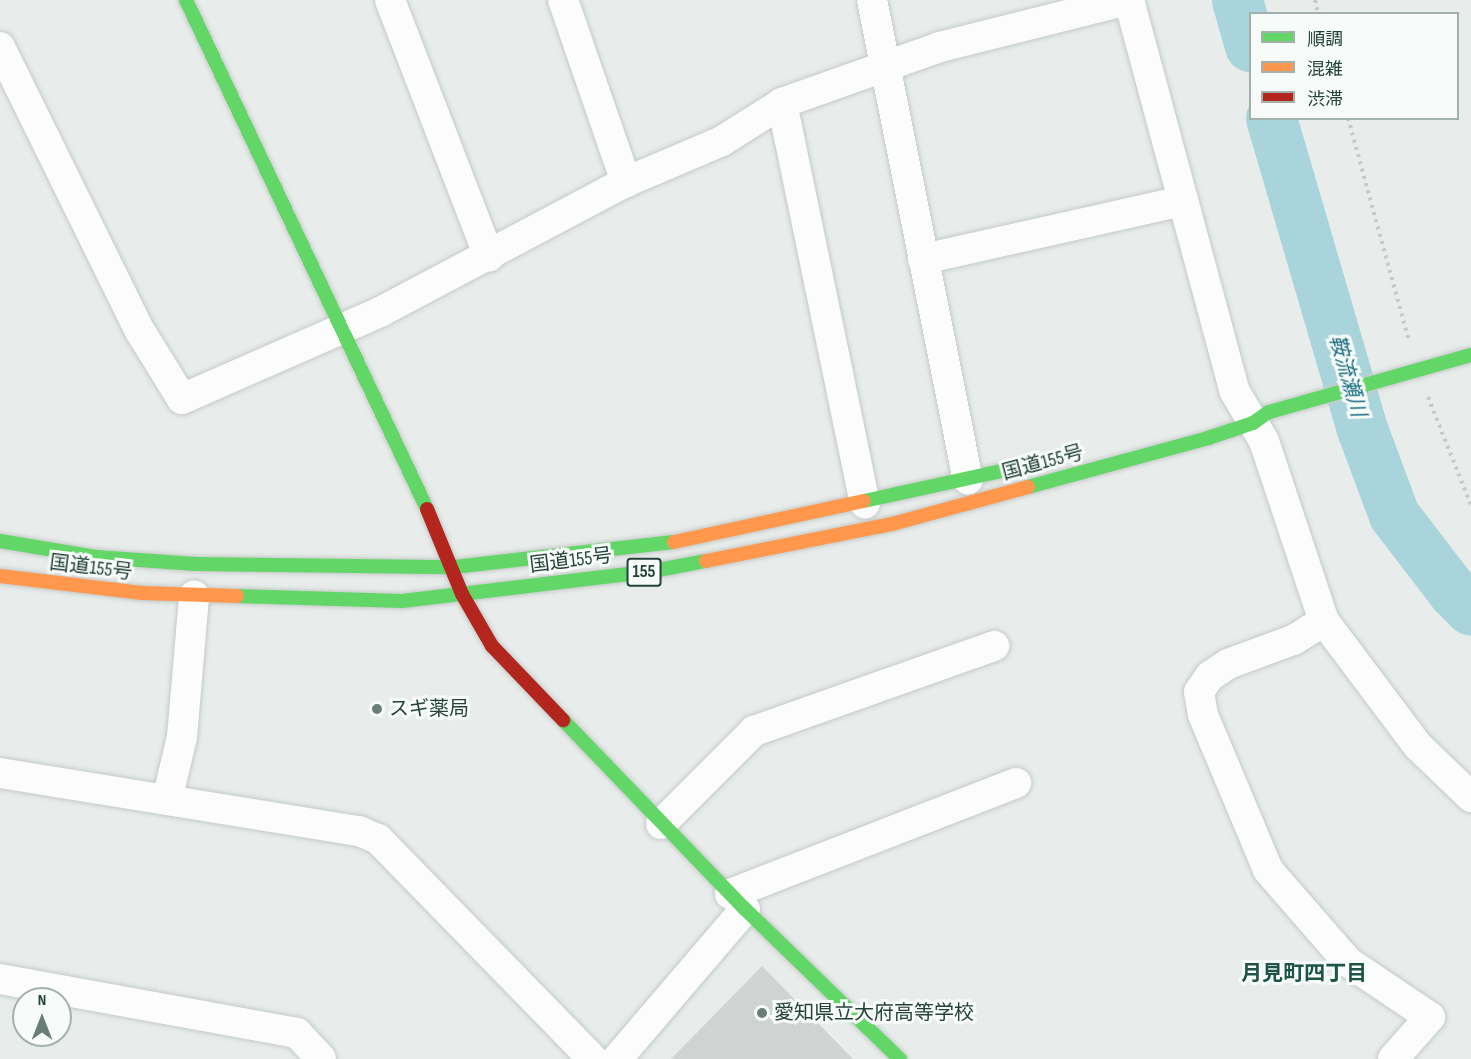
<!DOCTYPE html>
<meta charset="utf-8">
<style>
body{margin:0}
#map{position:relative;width:1471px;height:1059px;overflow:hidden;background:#e8edeb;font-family:"Sofia Sans Condensed","Noto Sans JP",sans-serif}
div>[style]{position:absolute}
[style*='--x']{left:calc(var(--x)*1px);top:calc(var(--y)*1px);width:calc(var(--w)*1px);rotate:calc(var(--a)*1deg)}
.river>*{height:51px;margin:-25.5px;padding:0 25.5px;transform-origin:25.5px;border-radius:25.5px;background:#a9d4db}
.building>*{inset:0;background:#cfd4d2}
.path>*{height:4px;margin-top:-2px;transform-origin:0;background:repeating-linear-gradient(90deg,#c3ccca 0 3px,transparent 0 7.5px)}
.roads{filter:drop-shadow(0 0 2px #c5cac8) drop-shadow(0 0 2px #c5cac8)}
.street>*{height:30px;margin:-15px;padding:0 15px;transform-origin:15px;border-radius:15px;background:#fcfcfc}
.fast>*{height:14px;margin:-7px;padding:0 7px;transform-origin:7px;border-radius:7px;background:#63d668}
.slow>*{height:14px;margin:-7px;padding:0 7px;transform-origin:7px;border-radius:7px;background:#ff974d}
.jam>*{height:14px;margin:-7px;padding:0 7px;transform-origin:7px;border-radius:7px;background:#b3261e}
.dots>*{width:16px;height:16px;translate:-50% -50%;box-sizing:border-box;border:3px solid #f7fbf9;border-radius:50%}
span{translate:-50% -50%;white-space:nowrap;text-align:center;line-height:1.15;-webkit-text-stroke:6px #f7fbf9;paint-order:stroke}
.shield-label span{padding:2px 4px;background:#f7fbf9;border:2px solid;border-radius:4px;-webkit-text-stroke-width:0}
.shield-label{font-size:18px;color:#24423a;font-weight:700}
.street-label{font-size:20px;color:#24423a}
.poi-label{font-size:20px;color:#24423a}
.left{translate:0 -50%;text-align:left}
.water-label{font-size:21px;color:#1c6f80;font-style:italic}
.neighbourhood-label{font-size:21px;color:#1f5548;font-weight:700}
.legend{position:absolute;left:1249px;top:12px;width:210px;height:108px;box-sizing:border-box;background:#f7fbf9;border:2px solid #a3b1ad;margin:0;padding:8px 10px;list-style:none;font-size:18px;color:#24423a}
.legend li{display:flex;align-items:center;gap:12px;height:30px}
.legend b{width:30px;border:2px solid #a3b1ad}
.north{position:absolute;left:12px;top:987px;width:60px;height:60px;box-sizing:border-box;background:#f7fbf9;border:2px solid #a3b1ad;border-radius:50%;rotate:0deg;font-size:16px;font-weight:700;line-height:24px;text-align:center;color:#24423a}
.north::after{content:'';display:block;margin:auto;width:21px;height:27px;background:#697e78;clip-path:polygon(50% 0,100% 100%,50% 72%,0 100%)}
</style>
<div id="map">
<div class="river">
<div style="--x:1237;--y:0;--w:48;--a:74.2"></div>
<div style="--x:1271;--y:118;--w:324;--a:73.7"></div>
<div style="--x:1362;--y:429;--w:92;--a:69.6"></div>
<div style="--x:1394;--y:515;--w:97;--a:52.5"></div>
<div style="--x:1453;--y:592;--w:25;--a:45"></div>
</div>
<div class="building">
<div style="clip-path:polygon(762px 966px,853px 1059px,671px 1059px)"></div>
</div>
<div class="path">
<div style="--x:1315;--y:0;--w:14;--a:78"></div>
<div style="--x:1348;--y:118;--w:231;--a:74.7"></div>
<div style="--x:1428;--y:397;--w:116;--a:68.3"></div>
</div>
<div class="roads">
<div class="street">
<div style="--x:390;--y:0;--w:275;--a:68.9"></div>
<div style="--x:563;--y:0;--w:193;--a:70.9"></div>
<div style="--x:872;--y:0;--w:489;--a:78.7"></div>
<div style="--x:1129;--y:0;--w:406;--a:74.9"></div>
<div style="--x:1235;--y:392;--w:57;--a:59.4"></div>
<div style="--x:1264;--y:441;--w:190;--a:71.6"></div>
<div style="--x:1324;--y:621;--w:156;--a:53.1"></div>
<div style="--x:1418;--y:746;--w:74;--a:43.9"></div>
<div style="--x:0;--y:47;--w:317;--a:63.8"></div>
<div style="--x:140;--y:331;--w:80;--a:58.3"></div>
<div style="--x:182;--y:399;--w:219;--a:-23.7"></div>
<div style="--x:382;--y:311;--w:276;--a:-27.9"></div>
<div style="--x:626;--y:182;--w:104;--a:-23.1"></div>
<div style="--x:722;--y:141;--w:71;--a:-32.3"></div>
<div style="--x:782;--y:103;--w:168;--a:-19.5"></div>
<div style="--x:940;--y:47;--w:193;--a:-14.1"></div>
<div style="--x:782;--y:103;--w:409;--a:78.3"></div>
<div style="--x:923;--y:259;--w:266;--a:-12.6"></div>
<div style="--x:1324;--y:621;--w:36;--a:148"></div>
<div style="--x:1293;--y:640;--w:69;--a:159.7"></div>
<div style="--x:1228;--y:664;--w:22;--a:146"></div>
<div style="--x:1210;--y:676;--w:19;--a:125"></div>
<div style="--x:1199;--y:692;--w:23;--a:80"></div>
<div style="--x:1203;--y:715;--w:168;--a:67.2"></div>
<div style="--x:1268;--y:870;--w:122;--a:49"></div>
<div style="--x:1348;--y:962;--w:99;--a:33.9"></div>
<div style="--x:1430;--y:1017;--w:56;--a:131.4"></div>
<div style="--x:0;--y:773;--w:364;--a:9.2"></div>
<div style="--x:359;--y:831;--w:21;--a:23"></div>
<div style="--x:378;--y:839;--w:308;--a:45.7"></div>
<div style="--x:167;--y:800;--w:65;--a:-76.6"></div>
<div style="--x:182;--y:737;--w:142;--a:-85.1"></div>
<div style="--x:661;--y:824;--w:132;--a:-45"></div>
<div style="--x:754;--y:731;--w:255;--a:-19.5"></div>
<div style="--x:730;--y:894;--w:307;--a:-21.2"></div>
<div style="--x:0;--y:979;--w:302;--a:10.3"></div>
<div style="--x:297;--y:1033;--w:35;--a:47"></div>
<div style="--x:617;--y:1059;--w:197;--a:-49.5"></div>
</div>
<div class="fast">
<div style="--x:186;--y:0;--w:563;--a:64.66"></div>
<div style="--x:1028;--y:487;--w:187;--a:-15.2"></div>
<div style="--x:1208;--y:438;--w:47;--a:-18.4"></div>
<div style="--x:1253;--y:423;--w:19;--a:-35"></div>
<div style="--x:1269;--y:412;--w:210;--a:-15.8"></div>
<div style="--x:864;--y:501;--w:160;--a:-12.3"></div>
<div style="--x:0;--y:541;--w:97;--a:9.5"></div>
<div style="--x:96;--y:557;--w:100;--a:4"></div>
<div style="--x:196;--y:564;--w:258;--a:0.7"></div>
<div style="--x:454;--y:567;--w:221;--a:-6.5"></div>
<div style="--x:237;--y:596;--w:165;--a:1.7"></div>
<div style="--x:402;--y:601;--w:253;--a:-6.8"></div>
<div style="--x:653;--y:571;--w:54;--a:-10.7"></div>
<div style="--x:563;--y:720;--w:262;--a:46.1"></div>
<div style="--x:745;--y:909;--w:216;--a:44.1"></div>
</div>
<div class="slow">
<div style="--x:674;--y:542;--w:194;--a:-12.2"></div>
<div style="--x:706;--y:561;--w:190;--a:-11.3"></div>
<div style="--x:892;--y:524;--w:141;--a:-15.2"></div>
<div style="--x:0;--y:576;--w:143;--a:6.8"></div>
<div style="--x:142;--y:593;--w:95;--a:1.8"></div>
</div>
<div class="jam">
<div style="--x:427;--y:509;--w:92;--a:67.6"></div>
<div style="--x:462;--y:594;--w:60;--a:60"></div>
<div style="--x:492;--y:646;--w:103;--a:46.2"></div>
</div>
</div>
<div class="dots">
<div style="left:377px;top:709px;background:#697e78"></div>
<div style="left:762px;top:1013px;background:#697e78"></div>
</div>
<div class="shield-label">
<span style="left:644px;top:572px">155</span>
</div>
<div class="street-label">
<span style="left:1043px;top:463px;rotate:-15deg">国道155号</span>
<span style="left:571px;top:561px;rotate:-7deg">国道155号</span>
<span style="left:91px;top:568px;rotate:7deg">国道155号</span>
</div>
<div class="poi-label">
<span class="left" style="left:389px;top:709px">スギ薬局</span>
<span class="left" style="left:774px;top:1013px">愛知県立大府高等学校</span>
</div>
<div class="water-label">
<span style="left:1347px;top:376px;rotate:74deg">鞍流瀬川</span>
</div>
<div class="neighbourhood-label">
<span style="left:1304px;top:974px">月見町四丁目</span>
</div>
<ul class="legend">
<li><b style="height:8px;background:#63d668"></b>順調</li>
<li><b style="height:8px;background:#ff974d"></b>混雑</li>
<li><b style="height:8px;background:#b3261e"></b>渋滞</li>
</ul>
<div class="north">N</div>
</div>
